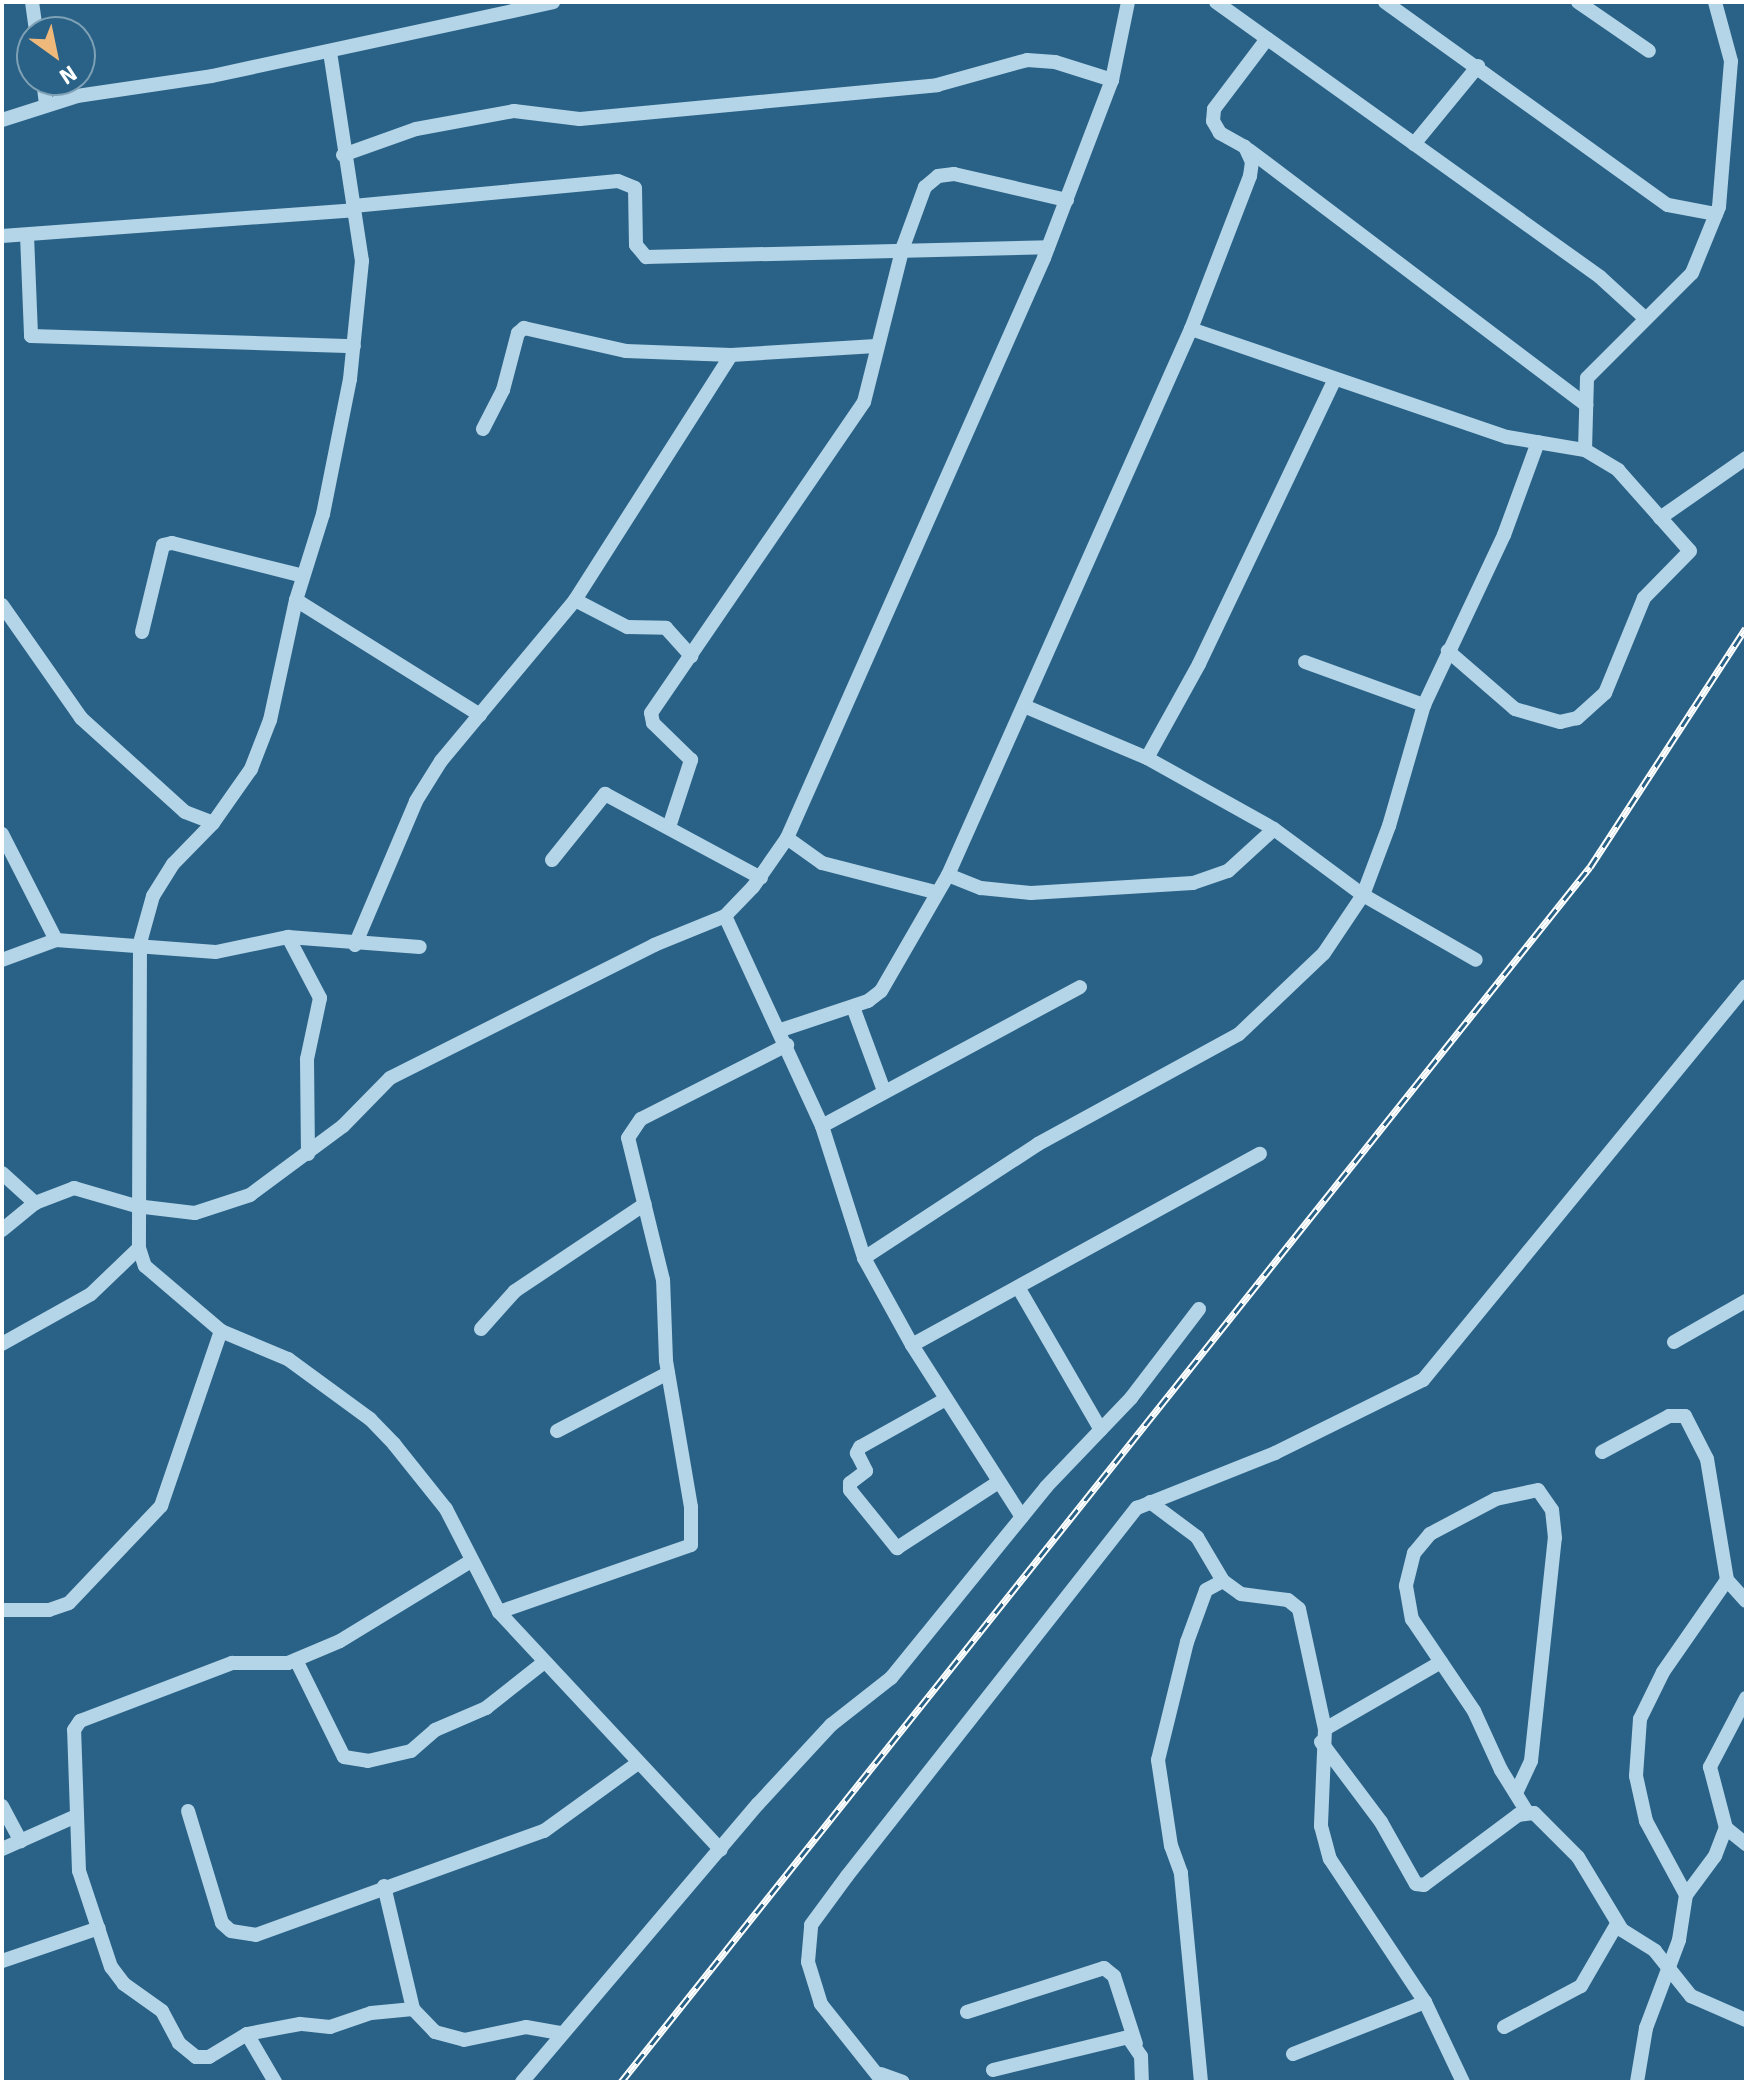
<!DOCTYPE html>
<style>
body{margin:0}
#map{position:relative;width:1748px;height:2084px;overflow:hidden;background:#296286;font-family:Signika,sans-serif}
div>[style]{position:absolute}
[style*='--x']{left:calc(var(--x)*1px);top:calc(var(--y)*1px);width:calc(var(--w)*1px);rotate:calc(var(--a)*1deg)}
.minor>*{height:14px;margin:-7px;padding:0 7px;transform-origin:7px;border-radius:7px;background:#b4d4e8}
.rail>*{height:7px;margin-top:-3.5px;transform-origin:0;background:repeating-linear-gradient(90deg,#296286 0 12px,#fff 0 24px);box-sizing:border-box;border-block:2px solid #fff}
span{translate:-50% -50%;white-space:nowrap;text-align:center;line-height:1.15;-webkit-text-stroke:6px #296286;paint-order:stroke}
.frame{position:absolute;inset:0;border:4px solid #fff;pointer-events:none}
.north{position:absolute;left:16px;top:16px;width:80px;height:80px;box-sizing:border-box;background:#296286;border:2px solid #7fa1b6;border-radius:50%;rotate:147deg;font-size:22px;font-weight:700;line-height:32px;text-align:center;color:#fff}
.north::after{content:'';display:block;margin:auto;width:28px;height:36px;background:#efb97b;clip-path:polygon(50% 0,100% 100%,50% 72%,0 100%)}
</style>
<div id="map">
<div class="minor">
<div style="--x:32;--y:2;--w:30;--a:82"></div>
<div style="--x:1216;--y:2;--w:472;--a:35.6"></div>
<div style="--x:1600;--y:277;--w:62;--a:42.4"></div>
<div style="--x:1385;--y:2;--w:348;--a:35.7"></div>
<div style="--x:1668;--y:205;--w:49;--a:10.6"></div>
<div style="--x:1578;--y:2;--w:86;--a:34.6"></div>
<div style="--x:330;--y:52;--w:211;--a:81.3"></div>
<div style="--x:362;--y:261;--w:119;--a:95.8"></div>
<div style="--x:350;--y:379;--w:138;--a:101.3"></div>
<div style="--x:323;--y:514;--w:90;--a:107.4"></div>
<div style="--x:296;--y:600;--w:123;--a:102.2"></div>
<div style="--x:270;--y:720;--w:53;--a:111.2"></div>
<div style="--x:251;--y:769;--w:66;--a:125.1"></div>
<div style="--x:213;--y:823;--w:57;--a:134.3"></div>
<div style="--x:173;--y:864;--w:38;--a:122"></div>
<div style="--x:153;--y:896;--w:49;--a:105.5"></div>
<div style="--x:140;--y:943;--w:305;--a:90.2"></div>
<div style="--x:139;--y:1248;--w:19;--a:72"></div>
<div style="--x:145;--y:1266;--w:100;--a:40.5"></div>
<div style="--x:221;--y:1331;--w:73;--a:22.7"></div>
<div style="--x:288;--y:1359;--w:102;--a:36.2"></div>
<div style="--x:370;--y:1419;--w:35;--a:46"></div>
<div style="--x:394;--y:1444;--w:83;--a:51.3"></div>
<div style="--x:446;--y:1509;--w:116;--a:62.8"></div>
<div style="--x:499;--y:1612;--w:325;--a:47"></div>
<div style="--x:43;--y:80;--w:23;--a:83"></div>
<div style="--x:2;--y:120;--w:79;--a:-17.7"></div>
<div style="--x:77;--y:96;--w:136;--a:-8.4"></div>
<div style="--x:212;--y:76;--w:349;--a:-12.2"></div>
<div style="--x:1414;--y:144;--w:101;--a:-50.6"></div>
<div style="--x:1249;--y:150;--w:423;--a:37.1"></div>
<div style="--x:343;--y:155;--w:77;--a:-19.6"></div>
<div style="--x:416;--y:129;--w:100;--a:-10.4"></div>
<div style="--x:514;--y:111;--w:66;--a:6.9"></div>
<div style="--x:580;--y:119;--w:359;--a:-5.4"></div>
<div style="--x:937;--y:85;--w:93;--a:-15.5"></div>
<div style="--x:1027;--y:60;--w:28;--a:4"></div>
<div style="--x:1055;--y:62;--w:60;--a:17.5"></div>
<div style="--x:353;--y:206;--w:266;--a:-5.4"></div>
<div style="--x:618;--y:181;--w:18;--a:22"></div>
<div style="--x:635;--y:188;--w:57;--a:89"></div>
<div style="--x:636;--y:245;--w:16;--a:50"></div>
<div style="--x:646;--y:257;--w:402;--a:-1.4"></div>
<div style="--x:27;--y:235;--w:101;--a:87.7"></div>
<div style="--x:31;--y:336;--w:323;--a:1.8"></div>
<div style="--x:2;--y:236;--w:353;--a:-4.2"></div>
<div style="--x:1191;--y:329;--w:334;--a:18.9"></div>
<div style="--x:1507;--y:437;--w:79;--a:9.5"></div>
<div style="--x:1585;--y:450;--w:39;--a:31"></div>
<div style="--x:1618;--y:470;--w:108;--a:48.4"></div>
<div style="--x:1690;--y:551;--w:66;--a:134.4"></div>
<div style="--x:1644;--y:598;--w:103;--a:112.3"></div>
<div style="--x:1605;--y:693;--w:38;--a:138"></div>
<div style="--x:1577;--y:718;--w:17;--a:167"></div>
<div style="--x:1560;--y:722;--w:47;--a:-163.9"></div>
<div style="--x:1515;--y:709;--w:89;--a:-139.1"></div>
<div style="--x:483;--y:429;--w:44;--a:-62.9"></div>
<div style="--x:503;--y:390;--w:59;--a:-75.3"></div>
<div style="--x:518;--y:333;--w:8;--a:-40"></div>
<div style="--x:524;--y:328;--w:105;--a:12.7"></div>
<div style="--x:626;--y:351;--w:105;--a:2.2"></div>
<div style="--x:731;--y:355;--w:145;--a:-3.6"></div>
<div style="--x:1585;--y:450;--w:72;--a:-88.4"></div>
<div style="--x:1587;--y:378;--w:148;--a:-45"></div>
<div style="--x:1692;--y:273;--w:71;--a:-67.8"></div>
<div style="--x:1719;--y:207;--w:146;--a:-85.3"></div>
<div style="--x:1731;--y:61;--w:61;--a:-105.2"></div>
<div style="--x:1660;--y:518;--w:105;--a:-34.9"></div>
<div style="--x:296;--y:600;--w:217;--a:32"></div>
<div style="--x:575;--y:600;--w:59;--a:27.4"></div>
<div style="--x:627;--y:627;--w:39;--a:1"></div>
<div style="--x:666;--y:628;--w:38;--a:48"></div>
<div style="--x:2;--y:605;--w:138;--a:55"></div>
<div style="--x:81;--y:718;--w:140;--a:42.1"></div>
<div style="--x:185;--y:812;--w:30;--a:21"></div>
<div style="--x:142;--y:632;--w:89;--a:-76.4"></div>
<div style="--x:163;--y:545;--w:9;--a:-13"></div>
<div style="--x:172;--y:543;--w:135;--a:14.1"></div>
<div style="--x:1305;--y:662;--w:127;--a:19.9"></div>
<div style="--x:1024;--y:706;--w:134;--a:22.9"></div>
<div style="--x:1147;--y:758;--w:107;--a:-61"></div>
<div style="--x:1199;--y:664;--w:314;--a:-64.5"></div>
<div style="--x:1147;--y:758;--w:145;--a:29.2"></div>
<div style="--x:1274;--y:829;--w:111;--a:36.6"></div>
<div style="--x:1363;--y:895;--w:130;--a:29.9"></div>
<div style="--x:669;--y:827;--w:71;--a:-71.8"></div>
<div style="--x:691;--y:760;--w:53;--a:-135.8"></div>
<div style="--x:653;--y:723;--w:10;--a:-101"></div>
<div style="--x:651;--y:713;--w:377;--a:-55.6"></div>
<div style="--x:864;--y:402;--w:160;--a:-75.9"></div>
<div style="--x:903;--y:247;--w:64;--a:-69.9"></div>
<div style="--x:925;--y:187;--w:17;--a:-40"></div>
<div style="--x:938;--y:176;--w:16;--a:-7"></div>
<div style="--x:954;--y:174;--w:116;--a:13"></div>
<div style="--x:2;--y:834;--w:119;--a:63"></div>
<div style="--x:787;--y:838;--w:43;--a:35.5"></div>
<div style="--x:822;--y:863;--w:117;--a:14.4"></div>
<div style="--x:552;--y:860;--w:85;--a:-51.2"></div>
<div style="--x:605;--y:794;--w:177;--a:28.3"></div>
<div style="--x:948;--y:875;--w:35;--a:22"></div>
<div style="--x:981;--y:888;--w:50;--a:5.7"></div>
<div style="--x:1031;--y:893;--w:162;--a:-3.5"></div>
<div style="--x:1193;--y:883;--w:37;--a:-19"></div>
<div style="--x:1228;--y:871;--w:62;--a:-42.4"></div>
<div style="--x:725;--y:916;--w:231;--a:65.2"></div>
<div style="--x:822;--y:1126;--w:139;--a:72.3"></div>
<div style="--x:864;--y:1258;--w:99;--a:61.1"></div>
<div style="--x:912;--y:1345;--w:204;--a:57.4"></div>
<div style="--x:288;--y:937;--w:69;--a:62.3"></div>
<div style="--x:320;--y:998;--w:62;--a:102"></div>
<div style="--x:307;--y:1059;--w:95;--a:89.4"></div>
<div style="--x:355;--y:945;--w:156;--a:-67"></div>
<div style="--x:416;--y:801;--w:47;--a:-58"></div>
<div style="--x:441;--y:761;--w:209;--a:-50.2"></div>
<div style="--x:575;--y:600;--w:290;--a:-57.5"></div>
<div style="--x:2;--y:960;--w:58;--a:-20.3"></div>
<div style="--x:56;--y:940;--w:160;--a:4.3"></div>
<div style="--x:216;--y:952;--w:74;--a:-11.8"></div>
<div style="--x:288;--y:937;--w:132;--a:4.3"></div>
<div style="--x:853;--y:1007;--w:90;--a:69.7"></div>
<div style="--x:781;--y:1030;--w:92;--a:-18.4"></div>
<div style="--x:868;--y:1001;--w:16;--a:-38"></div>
<div style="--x:881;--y:991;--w:134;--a:-60"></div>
<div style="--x:948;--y:875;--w:598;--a:-66.01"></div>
<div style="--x:1191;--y:329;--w:164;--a:-68.9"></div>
<div style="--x:1250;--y:176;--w:14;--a:-82"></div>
<div style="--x:1252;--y:162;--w:17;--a:-115"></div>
<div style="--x:1245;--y:147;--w:29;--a:-151"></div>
<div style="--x:1220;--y:133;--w:14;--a:-120"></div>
<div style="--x:1213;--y:121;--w:12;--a:-85"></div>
<div style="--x:1214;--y:109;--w:88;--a:-52.9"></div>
<div style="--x:822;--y:1126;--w:293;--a:-28.3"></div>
<div style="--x:2;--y:1173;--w:45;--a:42.3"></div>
<div style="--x:2;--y:1230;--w:43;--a:-39.3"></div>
<div style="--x:35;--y:1203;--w:42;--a:-21"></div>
<div style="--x:74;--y:1188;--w:65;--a:16.2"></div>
<div style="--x:136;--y:1206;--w:59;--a:6.8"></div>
<div style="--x:195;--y:1213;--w:58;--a:-18.1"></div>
<div style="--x:250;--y:1195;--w:116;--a:-36.6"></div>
<div style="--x:343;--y:1126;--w:67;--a:-45.6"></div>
<div style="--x:390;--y:1078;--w:296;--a:-26.7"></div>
<div style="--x:654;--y:945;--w:77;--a:-22.2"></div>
<div style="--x:725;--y:916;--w:40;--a:-46"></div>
<div style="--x:753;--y:887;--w:60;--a:-55.2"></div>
<div style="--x:787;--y:838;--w:634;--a:-66.1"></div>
<div style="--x:1044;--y:258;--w:191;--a:-69.1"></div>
<div style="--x:1112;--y:80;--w:80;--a:-78.4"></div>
<div style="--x:864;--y:1258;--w:208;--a:-33.2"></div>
<div style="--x:1038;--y:1144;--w:229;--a:-28.7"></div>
<div style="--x:1239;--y:1034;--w:117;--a:-43.6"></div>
<div style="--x:1324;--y:953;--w:70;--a:-56.1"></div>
<div style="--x:1363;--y:895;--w:74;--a:-69.4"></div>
<div style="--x:1389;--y:826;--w:126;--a:-73.9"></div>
<div style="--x:1424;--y:705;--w:188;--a:-64.8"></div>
<div style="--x:1504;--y:535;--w:99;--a:-69.9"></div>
<div style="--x:1018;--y:1287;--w:165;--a:59.9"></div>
<div style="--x:481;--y:1329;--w:51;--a:-48.2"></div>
<div style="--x:515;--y:1291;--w:156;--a:-33.8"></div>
<div style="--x:1674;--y:1342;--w:83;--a:-29.7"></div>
<div style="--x:2;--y:1344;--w:102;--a:-29.3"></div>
<div style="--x:91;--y:1294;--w:66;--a:-43.8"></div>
<div style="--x:912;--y:1345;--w:397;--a:-28.8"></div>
<div style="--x:946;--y:1399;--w:98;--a:150.8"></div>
<div style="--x:860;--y:1447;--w:7;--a:117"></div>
<div style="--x:857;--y:1453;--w:20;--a:63"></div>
<div style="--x:866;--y:1471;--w:20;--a:143"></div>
<div style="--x:850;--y:1483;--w:7;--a:90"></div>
<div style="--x:850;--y:1490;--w:75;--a:51"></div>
<div style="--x:897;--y:1548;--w:119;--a:-33"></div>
<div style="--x:557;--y:1431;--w:125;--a:-27.6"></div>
<div style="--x:1602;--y:1452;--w:76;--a:-28.2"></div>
<div style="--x:1669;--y:1416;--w:16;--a:0"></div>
<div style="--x:1685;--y:1416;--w:48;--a:62.9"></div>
<div style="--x:1707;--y:1459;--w:123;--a:80.6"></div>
<div style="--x:1727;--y:1580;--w:28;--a:48"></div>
<div style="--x:1150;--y:1502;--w:59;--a:36.7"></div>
<div style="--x:1197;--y:1537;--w:51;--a:59.4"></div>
<div style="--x:2;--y:1610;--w:47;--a:0"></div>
<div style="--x:49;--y:1610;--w:21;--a:-19"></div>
<div style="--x:69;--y:1603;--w:134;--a:-46.5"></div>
<div style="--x:161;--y:1506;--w:185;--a:-71.1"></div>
<div style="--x:499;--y:1612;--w:203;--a:-19.2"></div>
<div style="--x:691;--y:1545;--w:38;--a:-90"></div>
<div style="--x:691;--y:1507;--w:149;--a:-99.7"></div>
<div style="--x:666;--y:1360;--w:80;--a:-92.1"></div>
<div style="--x:663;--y:1280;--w:146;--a:-103.8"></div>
<div style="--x:628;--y:1138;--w:23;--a:-56"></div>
<div style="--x:641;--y:1119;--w:164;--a:-26.9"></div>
<div style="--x:296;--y:1660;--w:108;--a:63.7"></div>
<div style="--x:344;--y:1757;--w:24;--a:9"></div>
<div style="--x:368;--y:1761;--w:44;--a:-13.1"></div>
<div style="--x:411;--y:1751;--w:32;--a:-41"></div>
<div style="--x:435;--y:1730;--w:56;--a:-23.3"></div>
<div style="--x:486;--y:1708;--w:71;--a:-38.2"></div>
<div style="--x:1746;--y:1698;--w:78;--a:117.6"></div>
<div style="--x:1710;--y:1767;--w:63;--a:75.3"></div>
<div style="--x:1726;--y:1828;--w:26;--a:39"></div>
<div style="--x:1325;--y:1729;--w:134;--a:-30"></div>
<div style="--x:1321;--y:1742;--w:100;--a:53.1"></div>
<div style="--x:1381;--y:1822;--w:71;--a:60.6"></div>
<div style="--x:1416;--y:1884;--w:8;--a:7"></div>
<div style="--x:1424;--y:1885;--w:117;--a:-36.7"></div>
<div style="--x:1518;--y:1815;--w:16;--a:-7"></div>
<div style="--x:1534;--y:1813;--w:62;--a:45"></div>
<div style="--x:1578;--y:1857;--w:85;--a:58.9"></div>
<div style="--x:1622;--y:1930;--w:39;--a:32"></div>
<div style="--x:1655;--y:1951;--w:58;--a:51.3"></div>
<div style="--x:1691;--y:1996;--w:60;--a:23.6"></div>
<div style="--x:1517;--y:1791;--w:33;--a:-65"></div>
<div style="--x:1531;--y:1761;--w:224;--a:-83.9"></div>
<div style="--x:1555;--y:1538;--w:28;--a:-96"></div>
<div style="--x:1552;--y:1510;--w:24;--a:-125"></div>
<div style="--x:1538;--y:1490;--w:43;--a:167.9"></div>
<div style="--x:1496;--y:1499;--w:75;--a:152.1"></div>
<div style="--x:1430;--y:1534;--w:25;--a:130"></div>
<div style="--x:1414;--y:1553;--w:34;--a:104"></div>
<div style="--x:1406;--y:1586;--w:34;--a:80"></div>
<div style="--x:1412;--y:1619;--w:111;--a:56"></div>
<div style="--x:1474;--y:1711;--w:65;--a:65.4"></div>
<div style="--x:1501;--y:1770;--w:49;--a:58.2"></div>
<div style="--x:2;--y:1806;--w:40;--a:62"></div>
<div style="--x:188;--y:1811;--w:117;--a:73.1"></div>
<div style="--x:222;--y:1923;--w:12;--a:42"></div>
<div style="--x:231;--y:1931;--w:25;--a:9"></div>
<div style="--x:256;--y:1935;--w:306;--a:-19.9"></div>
<div style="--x:544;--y:1831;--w:116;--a:-35.9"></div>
<div style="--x:2;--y:1849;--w:79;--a:-24"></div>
<div style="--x:384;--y:1886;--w:126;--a:76.7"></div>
<div style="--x:413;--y:2009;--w:32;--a:46"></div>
<div style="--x:435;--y:2032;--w:30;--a:15"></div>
<div style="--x:464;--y:2040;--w:63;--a:-11.8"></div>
<div style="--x:526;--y:2027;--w:36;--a:10"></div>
<div style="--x:1686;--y:1895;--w:84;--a:-118.4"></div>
<div style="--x:1646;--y:1821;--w:46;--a:-102.5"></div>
<div style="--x:1636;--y:1776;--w:57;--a:-86"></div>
<div style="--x:1640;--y:1719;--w:52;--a:-63.9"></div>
<div style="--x:1663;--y:1672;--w:112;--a:-55.2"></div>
<div style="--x:2;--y:1961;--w:102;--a:-18.8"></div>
<div style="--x:413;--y:2009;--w:42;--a:174.6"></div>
<div style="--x:371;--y:2013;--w:43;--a:161.1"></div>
<div style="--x:330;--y:2027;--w:30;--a:-174"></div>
<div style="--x:300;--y:2024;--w:54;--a:169.3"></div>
<div style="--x:247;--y:2034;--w:44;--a:148.8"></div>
<div style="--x:209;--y:2057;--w:13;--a:180"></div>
<div style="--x:196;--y:2057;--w:22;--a:-141"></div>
<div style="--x:179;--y:2043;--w:36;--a:-118"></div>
<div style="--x:162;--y:2011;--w:47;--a:-144.6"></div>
<div style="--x:124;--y:1984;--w:21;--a:-127"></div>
<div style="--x:111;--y:1967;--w:101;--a:-108.4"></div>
<div style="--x:79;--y:1871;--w:141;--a:-92"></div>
<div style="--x:74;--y:1730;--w:11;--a:-56"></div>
<div style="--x:80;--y:1721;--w:163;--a:-20.9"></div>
<div style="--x:232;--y:1663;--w:56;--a:0"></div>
<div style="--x:288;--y:1663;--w:56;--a:-22.9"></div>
<div style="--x:340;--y:1641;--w:153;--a:-31.4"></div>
<div style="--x:967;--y:2012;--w:144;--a:-17.8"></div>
<div style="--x:1104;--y:1968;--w:13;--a:39"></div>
<div style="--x:1114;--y:1976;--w:71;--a:72.1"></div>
<div style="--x:1504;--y:2027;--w:87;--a:-28"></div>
<div style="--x:1581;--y:1986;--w:72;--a:-59.9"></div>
<div style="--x:247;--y:2034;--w:56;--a:59.7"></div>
<div style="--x:1293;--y:2054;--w:142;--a:-21.5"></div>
<div style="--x:993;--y:2070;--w:139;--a:-13.7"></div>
<div style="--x:1128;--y:2037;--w:23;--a:56"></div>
<div style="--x:1141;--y:2056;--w:26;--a:88"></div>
<div style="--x:881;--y:2074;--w:23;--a:20"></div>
<div style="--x:522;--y:2082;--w:365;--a:-49.7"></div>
<div style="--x:758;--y:1804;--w:108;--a:-47.3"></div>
<div style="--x:831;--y:1725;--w:76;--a:-38.1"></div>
<div style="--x:891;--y:1678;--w:246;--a:-50.9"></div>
<div style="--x:1046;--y:1487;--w:123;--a:-46.3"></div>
<div style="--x:1131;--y:1398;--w:112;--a:-52.6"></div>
<div style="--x:883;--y:2082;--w:100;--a:-128.5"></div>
<div style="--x:821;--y:2004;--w:44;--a:-107.2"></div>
<div style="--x:808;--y:1962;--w:37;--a:-85"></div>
<div style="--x:811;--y:1925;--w:61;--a:-53.7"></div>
<div style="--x:847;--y:1876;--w:469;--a:-51.8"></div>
<div style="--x:1137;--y:1508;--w:149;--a:-21.7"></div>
<div style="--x:1275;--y:1453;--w:165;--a:-26.3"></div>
<div style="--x:1423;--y:1380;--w:509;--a:-50.66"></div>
<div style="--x:1201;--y:2082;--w:210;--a:-95.5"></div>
<div style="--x:1181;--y:1873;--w:29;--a:-110"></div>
<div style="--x:1171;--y:1846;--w:87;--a:-98.6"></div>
<div style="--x:1158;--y:1760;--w:122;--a:-76.2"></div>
<div style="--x:1187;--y:1642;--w:55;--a:-69.9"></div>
<div style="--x:1206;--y:1590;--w:19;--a:-28"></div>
<div style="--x:1223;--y:1581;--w:22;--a:36"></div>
<div style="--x:1241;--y:1594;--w:47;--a:7.3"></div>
<div style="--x:1288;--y:1600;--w:14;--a:39"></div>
<div style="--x:1299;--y:1609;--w:123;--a:77.8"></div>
<div style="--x:1325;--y:1729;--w:97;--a:92.4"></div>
<div style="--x:1321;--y:1826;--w:34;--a:75"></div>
<div style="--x:1330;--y:1859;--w:172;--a:56.4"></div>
<div style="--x:1425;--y:2002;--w:89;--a:64.6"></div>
<div style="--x:1637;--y:2082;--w:55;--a:-80.5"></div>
<div style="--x:1646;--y:2028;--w:94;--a:-69.4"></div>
<div style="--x:1679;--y:1940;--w:46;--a:-81.2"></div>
<div style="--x:1686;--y:1895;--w:49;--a:-53.4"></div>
<div style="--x:1715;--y:1856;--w:30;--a:-69"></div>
</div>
<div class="rail">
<div style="--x:621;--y:2082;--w:1554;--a:-51.43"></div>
<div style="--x:1590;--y:867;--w:285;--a:-56.9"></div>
</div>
<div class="frame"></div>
<div class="north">N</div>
</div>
